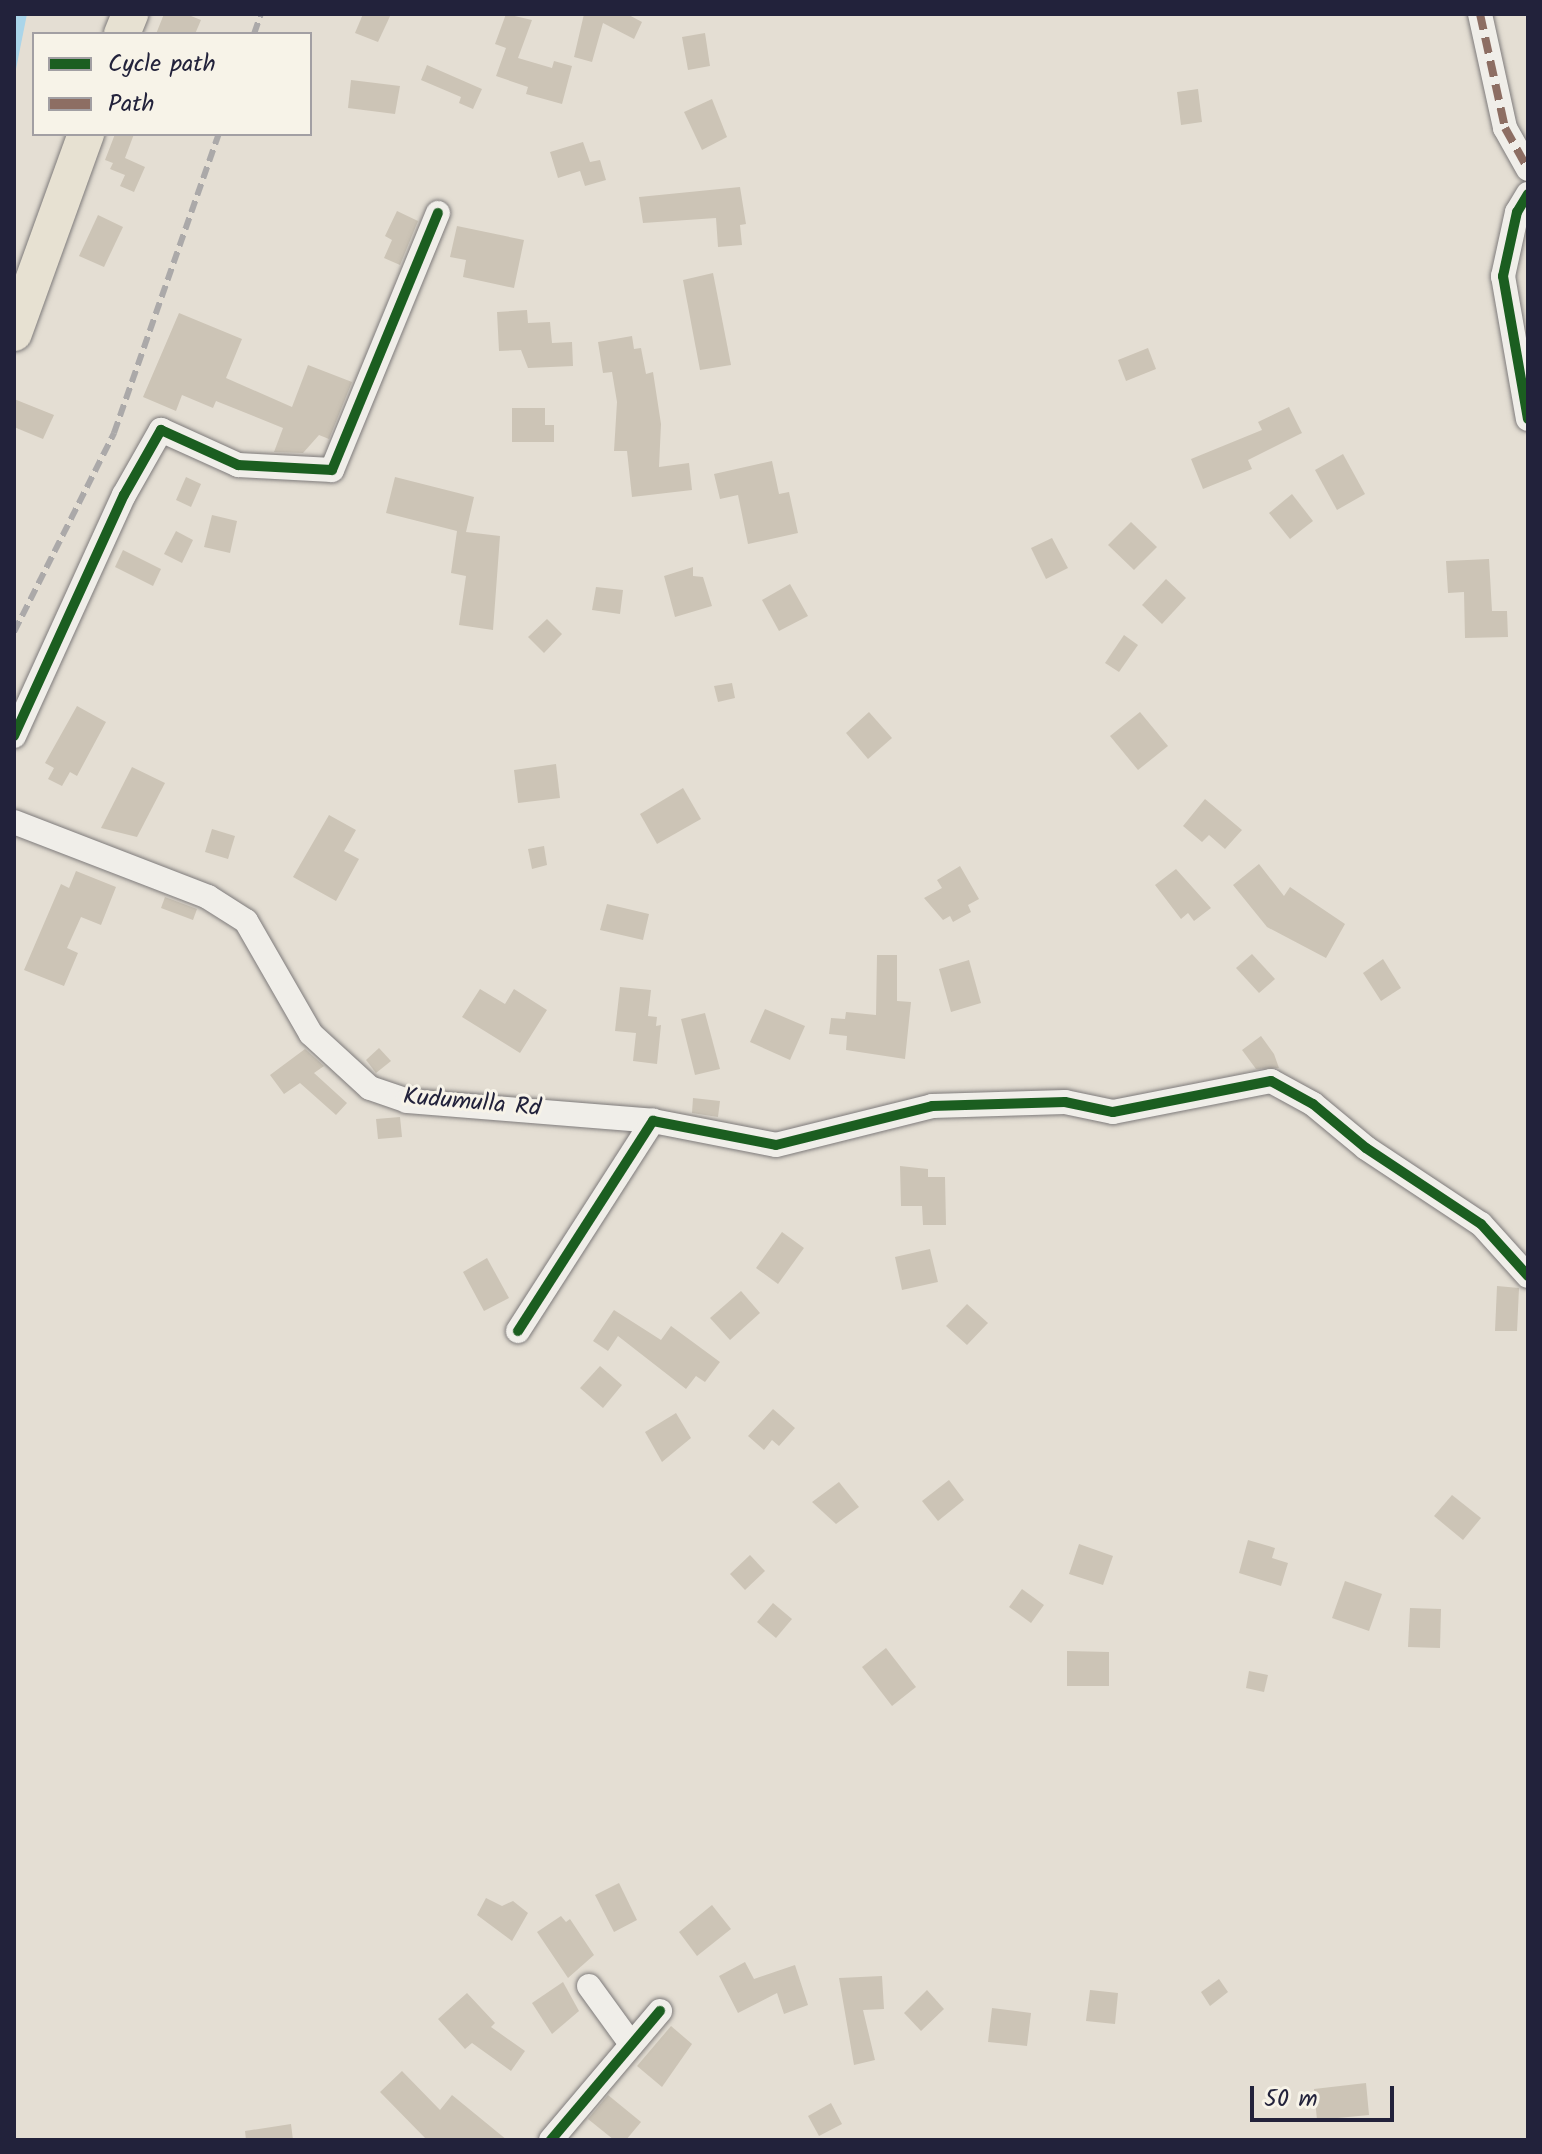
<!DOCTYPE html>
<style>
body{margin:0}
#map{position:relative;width:1542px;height:2154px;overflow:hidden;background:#e4ded3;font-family:Kalam,sans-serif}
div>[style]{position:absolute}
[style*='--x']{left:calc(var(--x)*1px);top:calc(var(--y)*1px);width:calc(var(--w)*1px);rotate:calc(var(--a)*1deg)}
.water>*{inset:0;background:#aad5e9}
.building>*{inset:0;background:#ccc4b6}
.roads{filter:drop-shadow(0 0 2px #7e7b7b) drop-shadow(0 0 2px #7e7b7b)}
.minor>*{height:24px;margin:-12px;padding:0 12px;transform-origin:12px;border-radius:12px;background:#f0eee9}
.highway>*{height:36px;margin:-18px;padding:0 18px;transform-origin:18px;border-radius:18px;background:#e7e1d2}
.rail>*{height:6px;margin-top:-3px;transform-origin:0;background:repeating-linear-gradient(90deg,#aba9a9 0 12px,transparent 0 18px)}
.quiet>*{height:8px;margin-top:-4px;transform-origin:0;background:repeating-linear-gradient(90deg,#8d6e63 0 16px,transparent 0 24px)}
.cycleway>*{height:10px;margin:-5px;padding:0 5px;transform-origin:5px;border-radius:5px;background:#1b5e20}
span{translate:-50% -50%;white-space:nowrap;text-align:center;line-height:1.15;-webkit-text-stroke:6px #f7f3e8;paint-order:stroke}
.street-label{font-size:24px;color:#22223b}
.frame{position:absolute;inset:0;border:16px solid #22223b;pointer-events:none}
.legend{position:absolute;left:32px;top:32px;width:280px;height:104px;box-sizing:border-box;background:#f7f3e8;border:2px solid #a29fa3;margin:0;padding:10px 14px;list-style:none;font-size:24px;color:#22223b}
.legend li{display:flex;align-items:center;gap:16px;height:40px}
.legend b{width:40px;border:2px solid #a29fa3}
.scale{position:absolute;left:1250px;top:2086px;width:144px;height:36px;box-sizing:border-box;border:4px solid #22223b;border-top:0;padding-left:10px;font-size:24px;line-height:28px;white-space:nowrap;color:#22223b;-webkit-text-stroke:6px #f7f3e8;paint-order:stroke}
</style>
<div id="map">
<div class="water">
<div style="clip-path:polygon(14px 14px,27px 14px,14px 79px)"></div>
</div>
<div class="building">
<div style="clip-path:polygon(164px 14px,186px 14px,201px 20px,195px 34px,156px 34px)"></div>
<div style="clip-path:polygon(363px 14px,391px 14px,378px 42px,355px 33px)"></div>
<div style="clip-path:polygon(506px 14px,532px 20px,518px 58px,552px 68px,554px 61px,572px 66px,562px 104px,526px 94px,528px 87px,496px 76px,506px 48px,495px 44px)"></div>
<div style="clip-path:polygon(584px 14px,627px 14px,642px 22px,634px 39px,603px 23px,592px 62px,574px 57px)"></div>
<div style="clip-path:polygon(705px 33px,710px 66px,688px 70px,682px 37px)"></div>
<div style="clip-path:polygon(427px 65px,482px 89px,473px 109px,459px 103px,461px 97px,421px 80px)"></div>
<div style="clip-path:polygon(351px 80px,400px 86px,395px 114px,348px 108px)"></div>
<div style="clip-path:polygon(1198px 89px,1202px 122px,1181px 125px,1177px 92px)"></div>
<div style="clip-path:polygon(712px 99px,727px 137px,702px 150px,684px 112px)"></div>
<div style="clip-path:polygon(115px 134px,134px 134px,125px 158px,145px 167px,134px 192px,120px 186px,125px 175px,110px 169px,113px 163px,105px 160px)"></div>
<div style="clip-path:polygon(583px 142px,590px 162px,600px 160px,606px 180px,585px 186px,580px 171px,558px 178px,550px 152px)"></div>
<div style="clip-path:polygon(740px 187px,746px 224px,740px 225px,742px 245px,718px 247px,716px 218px,643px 223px,639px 197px)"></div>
<div style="clip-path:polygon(397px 211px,418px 221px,400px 265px,384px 258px,392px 240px,385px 236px)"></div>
<div style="clip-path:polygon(98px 215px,123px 227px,104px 267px,79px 256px)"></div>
<div style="clip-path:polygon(457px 226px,524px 240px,514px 288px,463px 277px,466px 260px,450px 257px)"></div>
<div style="clip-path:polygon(713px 273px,731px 365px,700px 370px,683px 280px)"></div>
<div style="clip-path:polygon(527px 310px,528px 323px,550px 322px,552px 343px,572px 342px,573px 366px,528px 368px,521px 350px,499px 351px,497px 312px)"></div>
<div style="clip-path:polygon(179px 313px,242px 339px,226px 378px,292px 407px,308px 365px,352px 382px,329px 439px,319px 435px,303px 453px,274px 452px,283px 428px,216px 401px,213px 408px,182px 395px,176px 411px,143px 397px)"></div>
<div style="clip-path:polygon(632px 336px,634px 349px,641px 348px,646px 374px,653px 372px,661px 424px,659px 467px,689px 463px,692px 490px,632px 497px,627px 451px,614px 451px,617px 402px,612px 372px,603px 373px,598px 342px)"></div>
<div style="clip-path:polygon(1148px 348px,1156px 369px,1126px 381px,1118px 360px)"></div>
<div style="clip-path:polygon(14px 399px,54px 415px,43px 439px,14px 427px)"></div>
<div style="clip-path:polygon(1289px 407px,1302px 433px,1248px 460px,1252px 469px,1203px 489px,1191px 459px,1262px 430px,1258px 422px)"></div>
<div style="clip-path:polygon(512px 408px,545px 408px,545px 425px,554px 425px,554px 442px,512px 442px)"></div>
<div style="clip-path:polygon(1343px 454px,1365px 494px,1337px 510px,1315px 470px)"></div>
<div style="clip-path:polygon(772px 461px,779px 494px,789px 492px,798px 533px,748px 544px,738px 495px,720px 499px,714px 474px)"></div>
<div style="clip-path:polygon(186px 477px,201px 484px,191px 507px,176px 500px)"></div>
<div style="clip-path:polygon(395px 477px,474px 497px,466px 532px,500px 536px,493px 630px,459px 625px,466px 576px,451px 573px,457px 531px,386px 513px)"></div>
<div style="clip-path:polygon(1292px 494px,1313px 521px,1290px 539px,1269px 513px)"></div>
<div style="clip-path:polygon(212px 515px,237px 521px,230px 553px,204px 547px)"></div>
<div style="clip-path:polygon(1131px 522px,1157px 547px,1134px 570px,1108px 545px)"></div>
<div style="clip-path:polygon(176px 531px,193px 540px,182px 563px,164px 554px)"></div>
<div style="clip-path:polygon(1052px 538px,1068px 568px,1046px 579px,1031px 548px)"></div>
<div style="clip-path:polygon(123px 550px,161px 569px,153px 586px,115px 567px)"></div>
<div style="clip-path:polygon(1489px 559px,1492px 611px,1507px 611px,1508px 637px,1465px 638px,1464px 592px,1448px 593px,1446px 561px)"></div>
<div style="clip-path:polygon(693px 567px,693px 576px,703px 577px,712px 606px,675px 617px,664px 576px)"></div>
<div style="clip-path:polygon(1166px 579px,1186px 598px,1162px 624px,1142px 605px)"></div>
<div style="clip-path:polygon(790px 584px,808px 616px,779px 631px,762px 600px)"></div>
<div style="clip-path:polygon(596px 587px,623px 590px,620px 614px,592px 610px)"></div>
<div style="clip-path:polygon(547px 619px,562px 634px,544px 653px,528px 637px)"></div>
<div style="clip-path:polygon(1124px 635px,1138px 645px,1119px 672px,1105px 663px)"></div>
<div style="clip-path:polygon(732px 683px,735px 698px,718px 702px,714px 686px)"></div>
<div style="clip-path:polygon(77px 706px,106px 722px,77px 776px,70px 772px,62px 786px,48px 779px,54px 768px,45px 763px)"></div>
<div style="clip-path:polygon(869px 712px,892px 738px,868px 759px,846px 733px)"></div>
<div style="clip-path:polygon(1140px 712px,1168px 746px,1138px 770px,1110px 736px)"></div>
<div style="clip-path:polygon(556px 764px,560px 798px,518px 803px,514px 770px)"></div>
<div style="clip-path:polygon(132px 767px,165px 783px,137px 837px,101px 828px)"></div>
<div style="clip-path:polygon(683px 788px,701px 819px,657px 844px,640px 814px)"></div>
<div style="clip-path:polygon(1205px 799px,1242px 830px,1225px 849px,1209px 835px,1202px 842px,1183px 826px)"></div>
<div style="clip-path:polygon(329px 815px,356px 830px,344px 851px,359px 859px,336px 901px,293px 877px)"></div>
<div style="clip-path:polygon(212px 829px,235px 836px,228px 859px,205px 852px)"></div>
<div style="clip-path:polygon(544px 846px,547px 865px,532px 869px,528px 849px)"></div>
<div style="clip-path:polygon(1259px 864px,1284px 896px,1290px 887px,1345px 924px,1326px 958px,1267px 927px,1233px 885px)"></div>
<div style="clip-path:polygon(960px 866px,979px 899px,968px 905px,971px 912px,953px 922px,950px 916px,943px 920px,924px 898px,942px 888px,937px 880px)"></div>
<div style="clip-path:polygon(1176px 869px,1211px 908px,1194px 921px,1188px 913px,1181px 919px,1155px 885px)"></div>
<div style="clip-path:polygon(76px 871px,116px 887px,101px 925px,81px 917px,67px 948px,78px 953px,64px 986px,24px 970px,61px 884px,69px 888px)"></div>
<div style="clip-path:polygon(165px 897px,197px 909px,193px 920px,161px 908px)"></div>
<div style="clip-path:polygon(607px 904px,649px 914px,643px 940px,600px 930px)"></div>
<div style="clip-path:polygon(1252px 954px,1275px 979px,1259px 993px,1236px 968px)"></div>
<div style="clip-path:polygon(877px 955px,897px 955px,897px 1001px,911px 1002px,905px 1059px,846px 1050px,847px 1036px,829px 1034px,831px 1018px,845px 1019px,846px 1012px,876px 1015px)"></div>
<div style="clip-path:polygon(1383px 959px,1401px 988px,1381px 1001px,1363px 973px)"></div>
<div style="clip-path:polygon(969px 960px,981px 1003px,951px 1012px,939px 969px)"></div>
<div style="clip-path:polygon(620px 987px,651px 990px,648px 1016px,657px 1017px,656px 1026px,661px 1025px,657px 1064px,633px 1061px,636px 1033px,615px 1031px)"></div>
<div style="clip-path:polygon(480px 989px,505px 1004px,514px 989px,547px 1010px,520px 1053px,462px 1017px)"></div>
<div style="clip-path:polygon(765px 1009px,805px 1026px,790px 1060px,750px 1042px)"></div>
<div style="clip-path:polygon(705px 1013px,720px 1069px,695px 1075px,681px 1019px)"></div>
<div style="clip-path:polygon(1261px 1036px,1274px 1054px,1279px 1068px,1256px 1069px,1242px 1050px)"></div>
<div style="clip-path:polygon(379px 1048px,391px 1061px,376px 1073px,366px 1060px)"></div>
<div style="clip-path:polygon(305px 1049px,324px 1066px,314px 1073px,347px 1103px,336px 1115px,300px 1083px,284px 1094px,270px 1075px)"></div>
<div style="clip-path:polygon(693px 1098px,720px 1101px,718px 1117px,692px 1113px)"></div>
<div style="clip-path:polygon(400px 1117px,402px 1137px,378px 1139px,376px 1119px)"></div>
<div style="clip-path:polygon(900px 1166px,928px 1169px,928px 1177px,945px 1177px,946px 1225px,923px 1225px,922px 1206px,901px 1206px)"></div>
<div style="clip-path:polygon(782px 1232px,804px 1248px,778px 1284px,756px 1268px)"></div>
<div style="clip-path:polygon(930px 1249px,938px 1282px,902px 1290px,895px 1257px)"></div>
<div style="clip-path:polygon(487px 1258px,509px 1298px,484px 1311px,463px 1272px)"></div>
<div style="clip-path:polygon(1497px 1286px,1519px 1288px,1517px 1331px,1495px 1331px)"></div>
<div style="clip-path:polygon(741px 1291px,760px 1313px,730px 1340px,710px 1318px)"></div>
<div style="clip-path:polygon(967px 1304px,988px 1323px,967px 1345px,946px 1326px)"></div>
<div style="clip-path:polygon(614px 1310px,661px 1340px,671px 1326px,720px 1362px,705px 1382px,696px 1376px,686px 1389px,618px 1336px,608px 1351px,593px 1341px)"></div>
<div style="clip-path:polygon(600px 1366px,622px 1385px,603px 1408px,580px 1388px)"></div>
<div style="clip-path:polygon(773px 1409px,795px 1428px,779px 1446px,772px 1440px,764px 1450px,748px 1436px)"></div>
<div style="clip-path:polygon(676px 1413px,691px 1438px,662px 1462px,645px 1432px)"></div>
<div style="clip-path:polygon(949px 1480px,964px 1500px,938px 1521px,922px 1501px)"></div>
<div style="clip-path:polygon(839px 1482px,859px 1507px,836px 1524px,812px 1502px)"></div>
<div style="clip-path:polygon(1452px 1495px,1481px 1518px,1463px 1540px,1434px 1516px)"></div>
<div style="clip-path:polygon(1248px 1540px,1275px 1548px,1272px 1558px,1288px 1563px,1281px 1586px,1239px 1573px)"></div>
<div style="clip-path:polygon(1079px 1544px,1113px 1556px,1103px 1585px,1069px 1574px)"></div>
<div style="clip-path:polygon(750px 1555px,765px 1571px,745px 1590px,730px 1574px)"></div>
<div style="clip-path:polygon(1345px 1581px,1382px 1594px,1369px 1631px,1332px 1618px)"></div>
<div style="clip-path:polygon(1022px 1589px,1044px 1605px,1031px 1623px,1009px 1607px)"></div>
<div style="clip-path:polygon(773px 1603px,792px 1619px,776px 1638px,757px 1622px)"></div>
<div style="clip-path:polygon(1410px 1608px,1441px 1609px,1440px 1648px,1408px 1647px)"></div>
<div style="clip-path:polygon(886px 1648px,916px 1687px,892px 1706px,862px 1667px)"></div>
<div style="clip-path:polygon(1067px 1651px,1109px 1652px,1109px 1686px,1067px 1686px)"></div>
<div style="clip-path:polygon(1249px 1671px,1268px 1675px,1264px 1692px,1246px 1688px)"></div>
<div style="clip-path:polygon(619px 1883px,637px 1920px,614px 1932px,595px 1895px)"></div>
<div style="clip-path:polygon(486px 1898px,502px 1906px,513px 1901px,528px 1913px,512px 1941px,477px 1915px)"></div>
<div style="clip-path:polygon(712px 1905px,731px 1929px,697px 1956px,679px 1932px)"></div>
<div style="clip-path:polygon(561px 1916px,566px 1922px,570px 1919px,594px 1955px,568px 1978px,537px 1932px)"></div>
<div style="clip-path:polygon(745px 1962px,754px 1979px,795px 1965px,808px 2005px,784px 2014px,777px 1993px,738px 2013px,719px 1976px)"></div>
<div style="clip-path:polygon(882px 1976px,884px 2009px,863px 2010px,875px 2060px,854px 2065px,839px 1978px)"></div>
<div style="clip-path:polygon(1219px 1979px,1228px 1992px,1210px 2006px,1201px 1992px)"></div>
<div style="clip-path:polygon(563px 1982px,579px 2011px,552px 2034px,532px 2003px)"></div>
<div style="clip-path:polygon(927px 1990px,944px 2009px,921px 2031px,904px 2013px)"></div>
<div style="clip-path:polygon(1090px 1990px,1118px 1993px,1115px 2024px,1086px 2021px)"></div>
<div style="clip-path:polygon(467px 1993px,495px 2023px,491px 2027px,525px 2051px,511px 2071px,472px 2043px,465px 2049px,438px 2019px)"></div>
<div style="clip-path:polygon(992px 2008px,1031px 2013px,1027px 2046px,988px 2042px)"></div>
<div style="clip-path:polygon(671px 2026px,692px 2044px,662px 2087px,637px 2066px)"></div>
<div style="clip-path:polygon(402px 2071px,440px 2110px,452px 2095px,507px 2140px,427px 2140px,380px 2092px)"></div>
<div style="clip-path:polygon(1366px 2083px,1369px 2115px,1317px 2120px,1314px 2089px)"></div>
<div style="clip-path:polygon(608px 2095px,641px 2122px,626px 2140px,614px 2140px,588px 2119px)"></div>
<div style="clip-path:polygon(831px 2103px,842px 2124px,819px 2136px,808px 2116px)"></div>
<div style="clip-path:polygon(291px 2124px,293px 2140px,246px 2140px,245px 2131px)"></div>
</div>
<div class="roads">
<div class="minor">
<div style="--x:1480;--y:14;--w:117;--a:77.6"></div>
<div style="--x:1505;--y:128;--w:47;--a:60.7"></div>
<div style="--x:1528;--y:194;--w:21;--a:121"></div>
<div style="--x:1517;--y:212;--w:66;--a:102.3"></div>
<div style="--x:1503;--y:276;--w:145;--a:80.1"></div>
<div style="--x:14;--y:736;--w:265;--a:-65.5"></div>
<div style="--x:124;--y:495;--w:75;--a:-60.4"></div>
<div style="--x:161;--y:430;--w:85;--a:24.4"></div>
<div style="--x:238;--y:465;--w:94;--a:3"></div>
<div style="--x:332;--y:470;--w:278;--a:-67.6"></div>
<div style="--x:14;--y:822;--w:208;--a:21.1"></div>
<div style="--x:208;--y:897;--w:45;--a:32.3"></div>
<div style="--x:246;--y:921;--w:130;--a:60.1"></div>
<div style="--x:311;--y:1034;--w:80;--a:42.5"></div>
<div style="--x:370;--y:1088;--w:39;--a:19"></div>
<div style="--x:407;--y:1101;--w:247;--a:4.6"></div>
<div style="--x:518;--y:1331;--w:250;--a:-57.3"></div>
<div style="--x:653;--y:1121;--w:125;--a:11"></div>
<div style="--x:776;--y:1145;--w:161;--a:-14"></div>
<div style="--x:932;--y:1106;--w:133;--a:-1.7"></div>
<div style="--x:1065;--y:1102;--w:49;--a:11.8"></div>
<div style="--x:1113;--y:1112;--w:161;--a:-11.1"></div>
<div style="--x:1271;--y:1081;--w:48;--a:28.7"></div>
<div style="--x:1313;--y:1104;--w:69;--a:39.7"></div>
<div style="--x:1366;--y:1148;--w:138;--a:33.5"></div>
<div style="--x:1481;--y:1224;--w:70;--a:47.9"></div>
<div style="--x:589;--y:1986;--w:72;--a:54.1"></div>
<div style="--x:551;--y:2140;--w:169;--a:-49.8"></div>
</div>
<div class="highway">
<div style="--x:122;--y:34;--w:22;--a:-68"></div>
<div style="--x:14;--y:333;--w:212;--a:-70.1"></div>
</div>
</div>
<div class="rail">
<div style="--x:254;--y:34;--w:21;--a:-71"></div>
<div style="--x:14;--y:632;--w:223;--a:-63.3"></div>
<div style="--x:114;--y:433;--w:317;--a:-70.7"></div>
</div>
<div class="quiet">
<div style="--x:1480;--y:14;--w:117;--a:77.6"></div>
<div style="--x:1505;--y:128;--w:47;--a:60.7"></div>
</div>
<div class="cycleway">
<div style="--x:1528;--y:194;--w:21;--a:121"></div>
<div style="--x:1517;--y:212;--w:66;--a:102.3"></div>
<div style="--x:1503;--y:276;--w:145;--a:80.1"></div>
<div style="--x:14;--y:736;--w:265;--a:-65.5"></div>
<div style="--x:124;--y:495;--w:75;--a:-60.4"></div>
<div style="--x:161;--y:430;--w:85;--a:24.4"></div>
<div style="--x:238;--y:465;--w:94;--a:3"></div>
<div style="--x:332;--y:470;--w:278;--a:-67.6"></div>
<div style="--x:518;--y:1331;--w:250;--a:-57.3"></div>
<div style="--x:653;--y:1121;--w:125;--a:11"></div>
<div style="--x:776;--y:1145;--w:161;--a:-14"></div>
<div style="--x:932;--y:1106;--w:133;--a:-1.7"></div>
<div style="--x:1065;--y:1102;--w:49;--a:11.8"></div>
<div style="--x:1113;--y:1112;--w:161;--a:-11.1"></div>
<div style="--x:1271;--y:1081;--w:48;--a:28.7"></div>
<div style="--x:1313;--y:1104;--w:69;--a:39.7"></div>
<div style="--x:1366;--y:1148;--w:138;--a:33.5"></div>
<div style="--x:1481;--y:1224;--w:70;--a:47.9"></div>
<div style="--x:551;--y:2140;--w:169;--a:-49.8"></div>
</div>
<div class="street-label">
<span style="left:472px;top:1103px;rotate:5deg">Kudumulla Rd</span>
</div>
<div class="frame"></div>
<ul class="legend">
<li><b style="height:10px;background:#1b5e20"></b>Cycle path</li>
<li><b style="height:10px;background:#8d6e63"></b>Path</li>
</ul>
<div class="scale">50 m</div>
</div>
